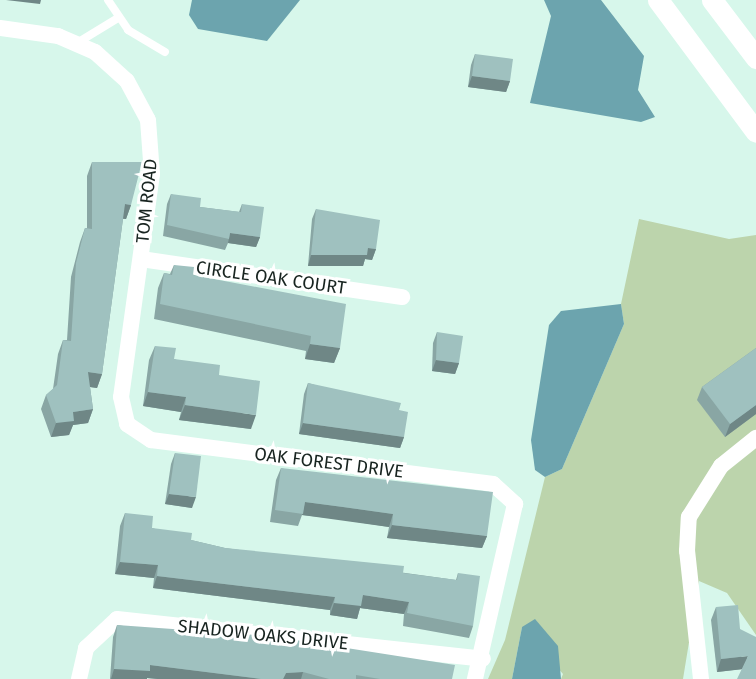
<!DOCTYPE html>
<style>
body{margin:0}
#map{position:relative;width:756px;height:679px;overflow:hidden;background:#d7f7eb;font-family:"Fira Sans",sans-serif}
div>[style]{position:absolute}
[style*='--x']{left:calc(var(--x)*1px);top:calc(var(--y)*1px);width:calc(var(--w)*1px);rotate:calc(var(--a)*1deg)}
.green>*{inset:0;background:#bcd4ac}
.water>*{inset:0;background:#6ca4ae}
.lane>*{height:8px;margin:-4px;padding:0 4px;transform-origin:4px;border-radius:4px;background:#fff}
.street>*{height:16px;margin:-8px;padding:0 8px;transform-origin:8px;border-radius:8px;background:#fff}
.secondary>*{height:21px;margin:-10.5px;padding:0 10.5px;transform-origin:10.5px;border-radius:10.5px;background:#fff}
.wall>*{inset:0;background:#89a6a4}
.shaded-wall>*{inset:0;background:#6f8786}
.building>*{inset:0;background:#9fc1bf}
span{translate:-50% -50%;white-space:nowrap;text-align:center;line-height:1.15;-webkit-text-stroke:6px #fff;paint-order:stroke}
.street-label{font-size:18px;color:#182420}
</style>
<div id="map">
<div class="green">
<div style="clip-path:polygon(639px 219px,729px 239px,756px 235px,756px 635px,727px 593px,699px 581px,683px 679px,561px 679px,563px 674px,522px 627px,512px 679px,488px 679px,505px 640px,545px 477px,562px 469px,624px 324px,621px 304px)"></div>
</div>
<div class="water">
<div style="clip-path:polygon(192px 0,300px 0,267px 41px,198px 29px,189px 15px)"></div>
<div style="clip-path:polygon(544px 0,601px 0,644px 56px,638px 90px,655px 117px,641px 122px,530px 103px,551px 16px)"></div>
<div style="clip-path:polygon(621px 304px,624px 324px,562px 469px,545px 477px,535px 470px,531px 440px,549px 325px,561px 311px)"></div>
<div style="clip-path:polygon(535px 619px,558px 646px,561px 679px,512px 679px,522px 627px)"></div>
</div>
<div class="lane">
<div style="--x:108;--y:0;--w:36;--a:56"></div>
<div style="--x:128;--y:30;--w:43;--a:30.7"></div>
<div style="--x:77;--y:43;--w:48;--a:-31.4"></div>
</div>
<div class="street">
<div style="--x:0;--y:28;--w:59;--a:7.9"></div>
<div style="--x:58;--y:36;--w:40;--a:23.4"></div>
<div style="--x:95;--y:52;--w:43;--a:42.2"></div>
<div style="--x:127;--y:81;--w:44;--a:61.7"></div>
<div style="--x:148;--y:120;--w:54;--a:85.8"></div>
<div style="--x:152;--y:174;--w:225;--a:97.9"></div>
<div style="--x:121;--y:397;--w:28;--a:77"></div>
<div style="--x:127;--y:424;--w:29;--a:34"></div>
<div style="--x:151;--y:440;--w:345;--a:7.3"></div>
<div style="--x:493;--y:484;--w:30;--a:42"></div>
<div style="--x:515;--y:504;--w:180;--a:102.9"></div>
<div style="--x:141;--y:259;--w:264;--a:8.3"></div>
<div style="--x:79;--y:679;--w:32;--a:-77"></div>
<div style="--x:86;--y:648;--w:42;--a:-43.1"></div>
<div style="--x:117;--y:619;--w:368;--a:6.2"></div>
<div style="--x:701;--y:679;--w:129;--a:-96.2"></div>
<div style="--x:687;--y:551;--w:34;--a:-87"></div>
<div style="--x:689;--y:517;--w:60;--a:-57.9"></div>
<div style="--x:721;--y:466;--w:45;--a:-38.7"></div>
</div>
<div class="secondary">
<div style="--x:658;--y:0;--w:164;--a:53.4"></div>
<div style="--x:712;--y:0;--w:73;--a:52.8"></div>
</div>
<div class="wall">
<div style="clip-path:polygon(475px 54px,510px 81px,506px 92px,468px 87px,471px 65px)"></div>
<div style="clip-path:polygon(92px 162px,131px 205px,126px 219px,123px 219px,102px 374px,97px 388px,90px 387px,93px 409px,88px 423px,73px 425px,69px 435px,51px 437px,41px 409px,46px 395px,53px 389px,58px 354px,63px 340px,67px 340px,71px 277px,80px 242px,85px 228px,87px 228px,87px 176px)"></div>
<div style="clip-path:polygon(171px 194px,200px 207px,239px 212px,242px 204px,260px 237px,256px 247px,228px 243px,225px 250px,163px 236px,167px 204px)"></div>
<div style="clip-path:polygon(316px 209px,376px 249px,372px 260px,365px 259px,363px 266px,308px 266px,312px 219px)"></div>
<div style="clip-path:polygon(174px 265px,340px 348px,334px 363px,305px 359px,306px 351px,154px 319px,158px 288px,164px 273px,170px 274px)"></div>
<div style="clip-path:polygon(437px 332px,459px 363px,455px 374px,432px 371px,433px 343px)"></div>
<div style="clip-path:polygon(155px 346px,174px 359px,219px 375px,251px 429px,179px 420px,181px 412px,143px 406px,149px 360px)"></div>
<div style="clip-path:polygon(756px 348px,756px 414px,725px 437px,697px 400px,702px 387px)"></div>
<div style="clip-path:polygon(308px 383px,399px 410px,404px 437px,400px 448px,299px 434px,304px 394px)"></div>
<div style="clip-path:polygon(175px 453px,192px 508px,165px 504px,171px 464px)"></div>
<div style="clip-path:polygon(281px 468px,487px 536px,482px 548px,387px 538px,389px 527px,338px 519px,302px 515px,298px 526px,270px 522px,276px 480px)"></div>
<div style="clip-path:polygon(125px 513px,152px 528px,191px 540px,225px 548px,456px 580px,458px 573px,473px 626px,469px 638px,403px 626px,404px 614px,360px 608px,357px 619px,330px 615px,330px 610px,153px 588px,154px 578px,115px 574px,120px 526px)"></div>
<div style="clip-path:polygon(716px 607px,740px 629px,742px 669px,717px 672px,711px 620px)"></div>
<div style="clip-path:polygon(117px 625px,452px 679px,158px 679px,147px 678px,147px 679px,110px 679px,113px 637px)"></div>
</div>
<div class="shaded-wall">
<div style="clip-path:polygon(6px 0,41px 0,40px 4px)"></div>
<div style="clip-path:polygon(472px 76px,510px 81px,506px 92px,468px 87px)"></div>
<div style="clip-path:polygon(125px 204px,131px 205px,126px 219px,120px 218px)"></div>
<div style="clip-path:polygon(230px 233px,260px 237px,256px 247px,228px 243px)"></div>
<div style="clip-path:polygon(368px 248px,376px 249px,372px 260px,365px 259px,363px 266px,308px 266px,311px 255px)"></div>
<div style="clip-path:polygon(310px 344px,340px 348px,334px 363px,305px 359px)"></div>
<div style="clip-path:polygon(436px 360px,459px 363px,455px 374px,432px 371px)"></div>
<div style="clip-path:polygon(88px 372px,102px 374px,97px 388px,83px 386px)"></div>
<div style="clip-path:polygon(148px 392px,186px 397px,181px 412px,143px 406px)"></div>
<div style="clip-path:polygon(185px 405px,256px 415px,251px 429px,179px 420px)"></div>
<div style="clip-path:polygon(756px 405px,756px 414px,725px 437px,730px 424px)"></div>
<div style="clip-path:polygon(93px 409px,88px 423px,73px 425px,69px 435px,51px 437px,56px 423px,73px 412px)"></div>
<div style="clip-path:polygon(303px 423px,404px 437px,400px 448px,299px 434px)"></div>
<div style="clip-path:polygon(169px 494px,196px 497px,192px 508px,165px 504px)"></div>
<div style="clip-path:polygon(305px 502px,343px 507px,393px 514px,389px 527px,302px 515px)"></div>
<div style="clip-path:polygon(392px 525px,487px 536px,482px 548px,387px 538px)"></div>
<div style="clip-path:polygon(120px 562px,158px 565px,154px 578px,115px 574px)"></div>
<div style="clip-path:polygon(157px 576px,335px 597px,330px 610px,153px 588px)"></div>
<div style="clip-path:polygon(363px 595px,409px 602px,404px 614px,360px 608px,357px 619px,330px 615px,334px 603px)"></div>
<div style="clip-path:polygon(748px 656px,744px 669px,717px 672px,721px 659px)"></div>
<div style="clip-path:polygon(150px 665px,261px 679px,158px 679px,147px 678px,147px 679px,111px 679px,114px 669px)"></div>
<div style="clip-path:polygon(303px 672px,301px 679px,283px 679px,286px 673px)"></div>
</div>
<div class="building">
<div style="clip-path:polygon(475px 54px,513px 59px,510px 81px,472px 76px)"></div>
<div style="clip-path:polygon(92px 162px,142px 162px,131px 205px,125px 204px,102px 374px,88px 372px,93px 409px,73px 412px,74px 421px,56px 423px,46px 395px,57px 385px,63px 340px,71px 341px,76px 263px,85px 228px,92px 229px)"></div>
<div style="clip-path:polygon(171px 194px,201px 198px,200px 207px,241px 212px,242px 204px,264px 207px,260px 237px,230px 233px,229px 239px,167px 225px)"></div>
<div style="clip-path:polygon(316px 209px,380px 220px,376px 249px,368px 248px,367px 255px,311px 255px)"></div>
<div style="clip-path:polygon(174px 265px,194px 267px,193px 275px,346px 304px,340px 348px,310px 344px,311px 336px,160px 304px,164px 273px,172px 275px)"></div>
<div style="clip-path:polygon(437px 332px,463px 336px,459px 363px,436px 360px)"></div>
<div style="clip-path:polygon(155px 346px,176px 348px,174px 359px,220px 365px,219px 375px,260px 381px,256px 415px,185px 405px,186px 397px,148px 392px)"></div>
<div style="clip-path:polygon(756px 348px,756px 405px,730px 424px,702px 387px)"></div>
<div style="clip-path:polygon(308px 383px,401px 403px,399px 410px,408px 412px,404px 437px,303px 423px)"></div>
<div style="clip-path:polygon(175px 453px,201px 456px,196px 497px,169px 494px)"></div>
<div style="clip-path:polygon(281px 468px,493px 492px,487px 536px,392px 525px,393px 514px,343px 507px,305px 502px,303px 514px,275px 510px)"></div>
<div style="clip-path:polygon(125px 513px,153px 516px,152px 528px,192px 533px,191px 540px,225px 548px,404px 566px,403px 573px,457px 580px,458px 573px,480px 576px,473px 626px,407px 613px,409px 602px,363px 595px,361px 606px,334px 603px,335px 597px,157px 576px,158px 565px,120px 562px)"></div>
<div style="clip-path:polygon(738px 605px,740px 629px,756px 637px,756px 679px,737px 679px,748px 656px,721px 659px,716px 607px)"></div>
<div style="clip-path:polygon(117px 625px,270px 636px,455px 665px,452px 679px,380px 679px,356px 675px,356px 679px,329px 679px,303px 672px,286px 673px,283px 679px,261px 679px,150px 665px,150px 671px,114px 669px)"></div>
</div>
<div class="street-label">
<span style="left:147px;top:201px;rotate:-84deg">TOM ROAD</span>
<span style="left:271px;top:278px;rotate:8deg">CIRCLE OAK COURT</span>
<span style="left:329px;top:463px;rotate:7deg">OAK FOREST DRIVE</span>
<span style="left:263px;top:635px;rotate:6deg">SHADOW OAKS DRIVE</span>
</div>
</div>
